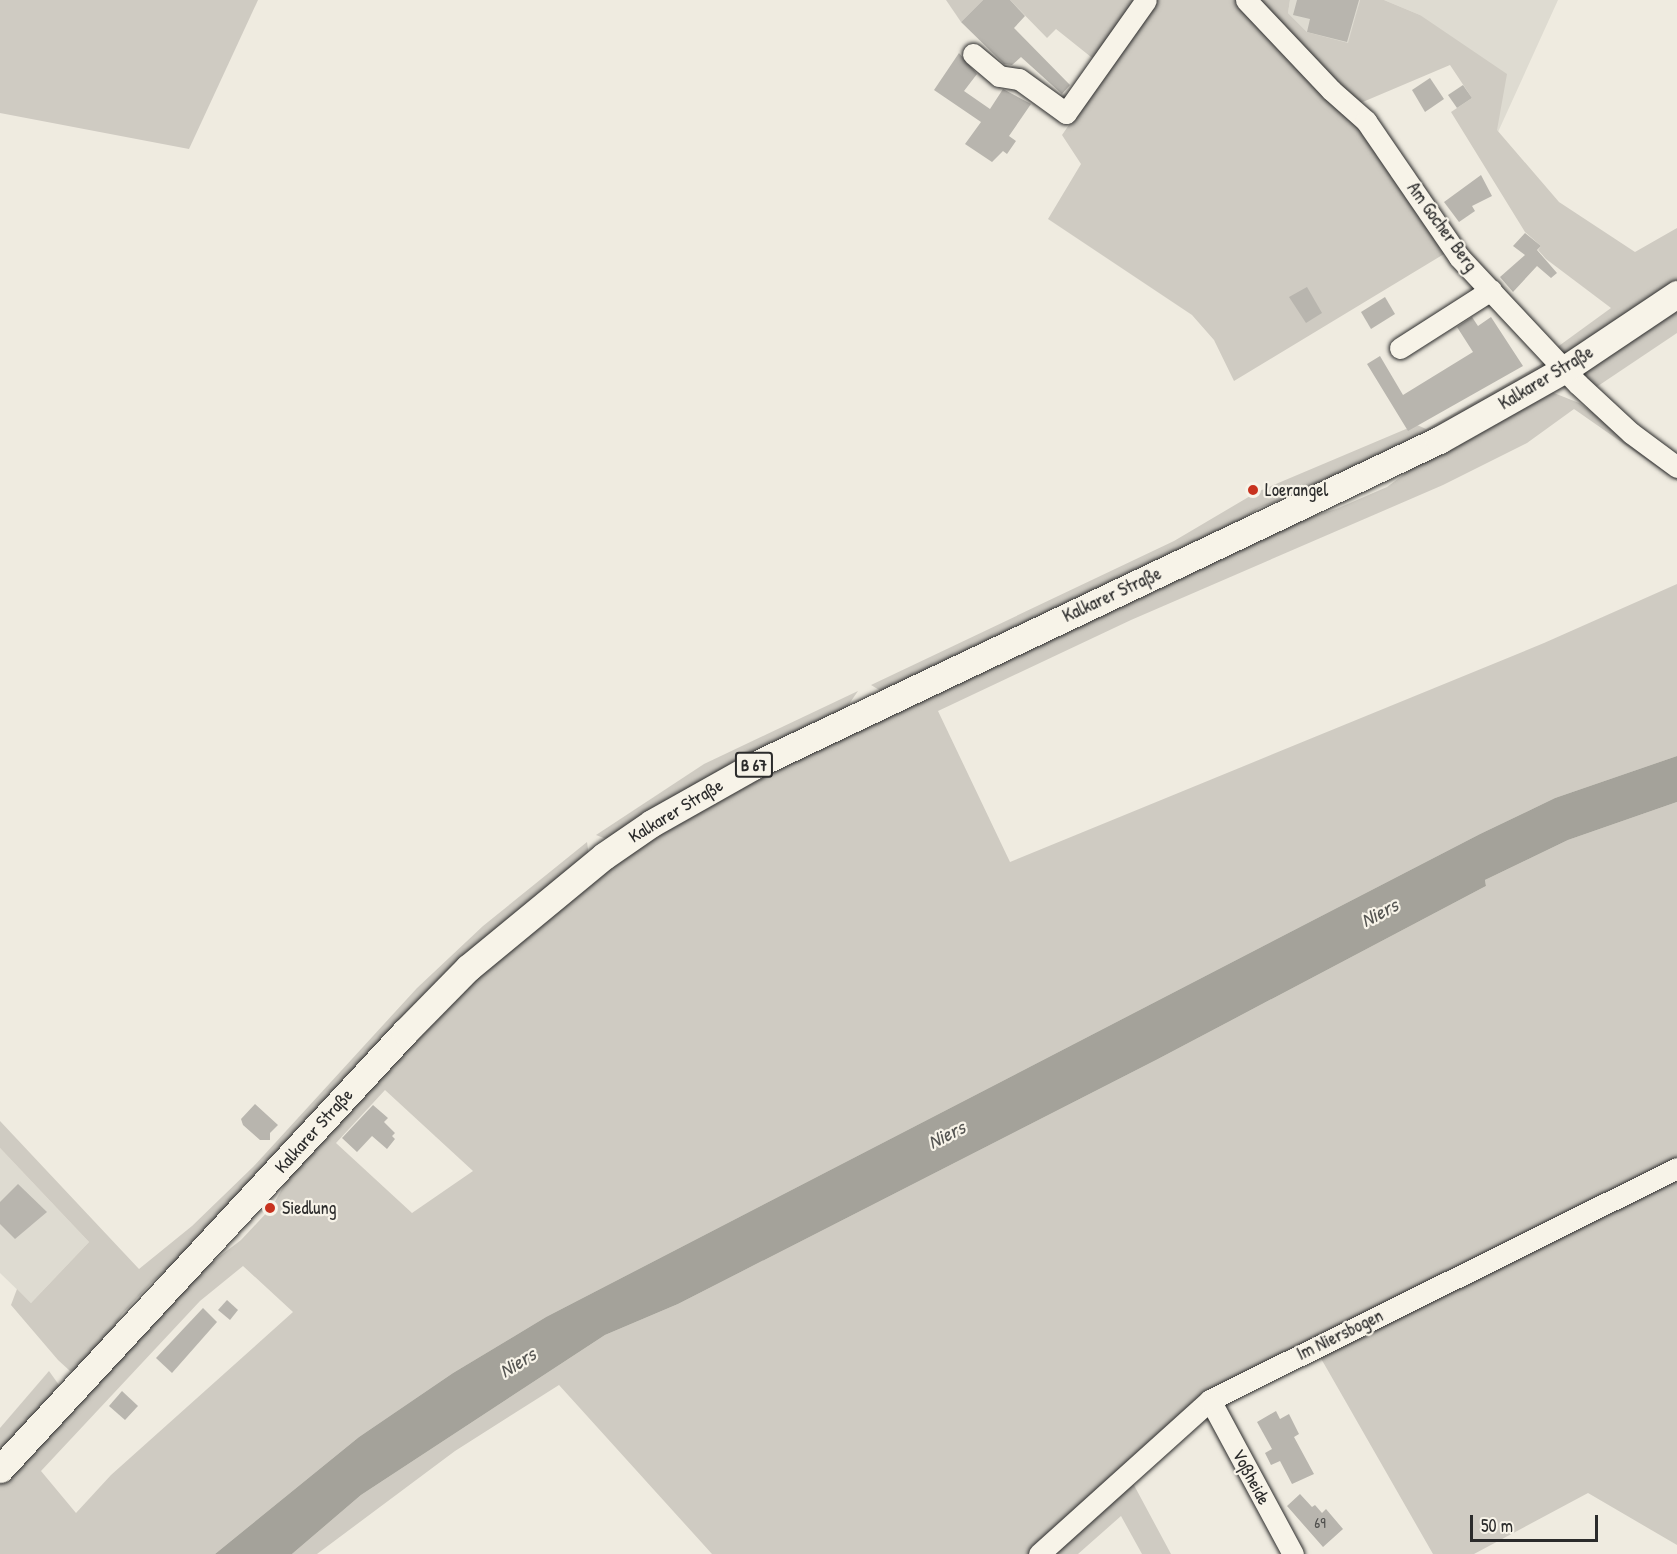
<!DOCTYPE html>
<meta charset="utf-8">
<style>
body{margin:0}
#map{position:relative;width:1677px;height:1554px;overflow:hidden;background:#efebe0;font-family:"Patrick Hand",sans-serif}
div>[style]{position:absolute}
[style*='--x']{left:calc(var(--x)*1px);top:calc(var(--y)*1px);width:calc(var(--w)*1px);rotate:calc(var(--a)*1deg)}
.built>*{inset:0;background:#dedbd1}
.green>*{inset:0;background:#cfcbc2}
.water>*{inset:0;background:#a4a29a}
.building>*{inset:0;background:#b8b5ae}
.roads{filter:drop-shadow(0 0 2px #2b2b2b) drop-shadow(0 0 2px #2b2b2b)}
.minor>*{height:21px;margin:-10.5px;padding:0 10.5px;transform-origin:10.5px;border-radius:10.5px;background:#f7f3e8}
.major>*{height:27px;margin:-13.5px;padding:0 13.5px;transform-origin:13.5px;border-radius:13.5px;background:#f7f3e8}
.dots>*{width:16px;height:16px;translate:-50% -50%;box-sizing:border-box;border:3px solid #f7f3e8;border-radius:50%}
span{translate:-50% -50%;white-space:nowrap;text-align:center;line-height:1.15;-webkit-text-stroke:4.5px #f7f3e8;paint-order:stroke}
.number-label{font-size:15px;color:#4e4e4c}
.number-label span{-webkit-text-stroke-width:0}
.shield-label span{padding:2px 4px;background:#f7f3e8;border:2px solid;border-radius:4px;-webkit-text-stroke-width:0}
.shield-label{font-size:16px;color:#2b2b2b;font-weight:700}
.street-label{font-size:18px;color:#2b2b2b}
.poi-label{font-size:18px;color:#2b2b2b}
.left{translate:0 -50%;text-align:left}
.water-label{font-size:20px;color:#555552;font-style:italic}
.scale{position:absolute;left:1470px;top:1515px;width:128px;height:27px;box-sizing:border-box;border:3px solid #2b2b2b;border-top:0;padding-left:8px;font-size:18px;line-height:21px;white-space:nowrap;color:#2b2b2b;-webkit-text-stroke:4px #f7f3e8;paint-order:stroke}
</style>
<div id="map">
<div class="built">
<div style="clip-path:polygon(1290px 0,1360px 0,1349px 44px,1307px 32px,1288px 13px)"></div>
<div style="clip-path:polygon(1384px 0,1558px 0,1498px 132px,1420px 15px)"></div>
<div style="clip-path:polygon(0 1148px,89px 1242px,31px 1303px,0 1273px)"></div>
</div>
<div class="green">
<div style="clip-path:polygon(0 0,258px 0,189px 149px,0 113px)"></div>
<div style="clip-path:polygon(946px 0,983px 0,961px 22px)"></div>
<div style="clip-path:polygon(1010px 0,1139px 0,1096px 61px,1056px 29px,1047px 38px)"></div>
<div style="clip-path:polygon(1155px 0,1239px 0,1364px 128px,1449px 251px,1234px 381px,1214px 340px,1192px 315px,1048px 219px,1081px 164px,1062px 135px)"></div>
<div style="clip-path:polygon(1254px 0,1290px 0,1288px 13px,1307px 32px,1348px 43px,1360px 0,1384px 0,1420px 15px,1507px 74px,1497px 130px,1559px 202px,1635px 252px,1677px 228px,1677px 282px,1570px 353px,1563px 353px,1556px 348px,1611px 308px,1546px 259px,1538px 250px,1541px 246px,1525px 232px,1451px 112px,1472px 98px,1450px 65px,1358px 104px)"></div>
<div style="clip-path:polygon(1677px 307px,1677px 333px,1589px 392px,1581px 371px)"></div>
<div style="clip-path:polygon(1545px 362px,1539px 372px,1341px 477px,1259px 508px,1216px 536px,881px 691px,871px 685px,1174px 541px,1257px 492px,1406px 429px,1417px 425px,1426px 429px)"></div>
<div style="clip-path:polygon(evenodd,1549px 391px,1579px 403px,1677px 470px,1677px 481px,1574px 409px,1527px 443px,1443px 485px,1131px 620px,938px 711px,1010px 862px,1544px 643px,1677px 584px,1677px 756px,1555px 798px,1480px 834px,546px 1317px,453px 1373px,359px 1437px,215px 1554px,0 1554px,0 1483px,202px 1270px,241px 1240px,272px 1207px,292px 1171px,473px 978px,633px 850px,719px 796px,1298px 521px,1336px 509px,1387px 487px,1419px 463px,1549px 391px,385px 1090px,473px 1171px,412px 1213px,336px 1143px,385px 1090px,1549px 391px,243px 1266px,293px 1312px,111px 1475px,76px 1513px,41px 1471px,200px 1301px,243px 1266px)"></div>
<div style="clip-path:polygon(858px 691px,847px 707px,609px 840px,596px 835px,704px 764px)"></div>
<div style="clip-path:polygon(1677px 802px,1677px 1545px,1588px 1493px,1474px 1554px,1433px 1554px,1315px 1348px,1210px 1400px,1128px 1474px,1171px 1554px,1142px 1554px,1121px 1516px,1078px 1554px,712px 1554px,559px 1385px,455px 1451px,317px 1554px,292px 1554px,361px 1495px,605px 1335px,678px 1304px,1158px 1059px,1486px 886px,1485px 880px,1568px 840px)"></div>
<div style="clip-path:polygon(587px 842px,589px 856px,189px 1253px,154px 1280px,122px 1314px,100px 1349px,82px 1369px,70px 1371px,58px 1360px,11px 1305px,17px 1289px,31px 1303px,89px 1242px,0 1148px,0 1121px,139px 1269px,192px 1226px,253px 1167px,417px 988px,483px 926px)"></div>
<div style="clip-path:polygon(49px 1371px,59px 1385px,57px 1396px,0 1453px,0 1428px)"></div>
</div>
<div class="water">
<div style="clip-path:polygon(1677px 756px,1677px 802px,1568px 840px,1485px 880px,1486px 886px,1158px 1059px,678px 1304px,605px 1335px,361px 1495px,292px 1554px,215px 1554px,359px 1437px,453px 1373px,546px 1317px,1480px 834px,1555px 798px)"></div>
</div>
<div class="building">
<div style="clip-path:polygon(983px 0,1010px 0,1025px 16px,1014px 28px,1070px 85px,1062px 94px,1021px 57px,1012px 65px,1004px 64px,961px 22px)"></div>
<div style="clip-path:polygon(1297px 0,1359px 0,1347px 42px,1307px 32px,1310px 19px,1293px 15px)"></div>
<div style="clip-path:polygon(959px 53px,977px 74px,964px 91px,990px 109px,1003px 89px,1031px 104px,1009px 136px,1016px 141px,1007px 154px,1003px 151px,992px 162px,965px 144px,981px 122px,934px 90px)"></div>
<div style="clip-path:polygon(1430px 78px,1444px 99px,1425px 112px,1412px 90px)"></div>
<div style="clip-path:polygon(1463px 85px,1472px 98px,1457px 108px,1448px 95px)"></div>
<div style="clip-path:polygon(1481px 175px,1492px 196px,1472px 206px,1475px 211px,1459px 222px,1444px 202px)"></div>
<div style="clip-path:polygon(1525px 233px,1541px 246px,1537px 250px,1557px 273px,1551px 278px,1537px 266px,1513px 292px,1500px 277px,1525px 255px,1513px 246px)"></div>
<div style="clip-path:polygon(1307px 287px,1322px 313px,1306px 323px,1289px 297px)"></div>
<div style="clip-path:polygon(1385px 297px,1395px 314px,1371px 329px,1361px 312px)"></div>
<div style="clip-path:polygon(1472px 317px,1478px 326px,1491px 317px,1523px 366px,1408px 431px,1367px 364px,1380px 356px,1403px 395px,1473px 352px,1457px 327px)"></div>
<div style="clip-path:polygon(255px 1104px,278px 1125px,270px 1133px,270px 1140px,260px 1140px,243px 1125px,241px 1119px)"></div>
<div style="clip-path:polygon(373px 1105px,388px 1118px,384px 1122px,395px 1133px,392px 1136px,395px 1139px,387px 1149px,372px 1136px,357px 1152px,342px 1138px)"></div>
<div style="clip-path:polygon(18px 1184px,47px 1212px,15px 1239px,0 1224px,0 1202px)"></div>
<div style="clip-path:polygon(227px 1300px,238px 1310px,230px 1320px,218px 1310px)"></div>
<div style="clip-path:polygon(203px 1308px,217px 1322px,172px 1373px,156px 1358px)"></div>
<div style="clip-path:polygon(122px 1391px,138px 1406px,125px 1420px,109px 1406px)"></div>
<div style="clip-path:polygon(1276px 1411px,1280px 1419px,1289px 1414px,1299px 1434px,1294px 1437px,1314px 1474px,1292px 1484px,1280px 1461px,1271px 1465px,1265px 1453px,1272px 1449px,1257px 1422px)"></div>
<div style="clip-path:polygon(1300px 1494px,1312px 1507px,1315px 1505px,1322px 1513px,1326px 1509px,1343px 1529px,1323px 1547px,1287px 1506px)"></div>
</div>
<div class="roads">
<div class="minor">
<div style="--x:1246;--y:0;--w:124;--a:46.6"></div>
<div style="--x:1331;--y:90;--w:47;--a:41.5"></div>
<div style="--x:1366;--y:121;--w:165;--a:55.6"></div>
<div style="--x:1459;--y:257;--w:174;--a:46.9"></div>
<div style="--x:1578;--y:384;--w:72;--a:42.8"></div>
<div style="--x:1631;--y:433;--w:57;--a:36.5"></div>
<div style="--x:973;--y:54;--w:34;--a:40"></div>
<div style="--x:999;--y:76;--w:20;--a:9"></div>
<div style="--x:1019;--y:79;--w:58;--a:35.9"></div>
<div style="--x:1066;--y:113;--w:138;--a:-54.7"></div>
<div style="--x:1400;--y:348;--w:108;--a:-32.5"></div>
<div style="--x:1210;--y:1400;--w:175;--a:61.7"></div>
<div style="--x:1039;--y:1554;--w:230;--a:-42"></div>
<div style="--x:1210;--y:1400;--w:521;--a:-26.42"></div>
</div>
<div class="major">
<div style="--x:0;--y:1469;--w:596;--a:-47.18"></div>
<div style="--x:405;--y:1032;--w:90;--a:-45.5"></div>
<div style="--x:468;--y:968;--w:176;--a:-39.5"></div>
<div style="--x:604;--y:856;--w:58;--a:-34.5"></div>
<div style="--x:652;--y:823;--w:116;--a:-29.4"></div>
<div style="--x:753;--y:766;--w:760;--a:-25.42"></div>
<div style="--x:1439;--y:440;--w:145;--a:-29.4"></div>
<div style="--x:1565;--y:369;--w:135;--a:-33.8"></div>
</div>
</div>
<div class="dots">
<div style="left:1253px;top:490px;background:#c8321e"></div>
<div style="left:270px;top:1208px;background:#c8321e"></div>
</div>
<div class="number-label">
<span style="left:1320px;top:1523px">69</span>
</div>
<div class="shield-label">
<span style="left:754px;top:765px">B 67</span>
</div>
<div class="street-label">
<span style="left:1442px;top:227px;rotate:54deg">Am Gocher Berg</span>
<span style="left:1546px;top:378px;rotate:-31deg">Kalkarer Straße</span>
<span style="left:1112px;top:595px;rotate:-25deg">Kalkarer Straße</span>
<span style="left:676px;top:811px;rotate:-31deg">Kalkarer Straße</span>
<span style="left:314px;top:1131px;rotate:-48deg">Kalkarer Straße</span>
<span style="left:1340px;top:1335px;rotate:-26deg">Im Niersbogen</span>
<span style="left:1251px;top:1477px;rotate:62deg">Voßheide</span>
</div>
<div class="poi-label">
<span class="left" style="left:1265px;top:490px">Loerangel</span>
<span class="left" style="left:282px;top:1208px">Siedlung</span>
</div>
<div class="water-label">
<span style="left:1379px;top:912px;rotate:-28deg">Niers</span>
<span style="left:946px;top:1134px;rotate:-27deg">Niers</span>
<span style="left:517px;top:1362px;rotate:-32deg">Niers</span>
</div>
<div class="scale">50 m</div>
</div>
